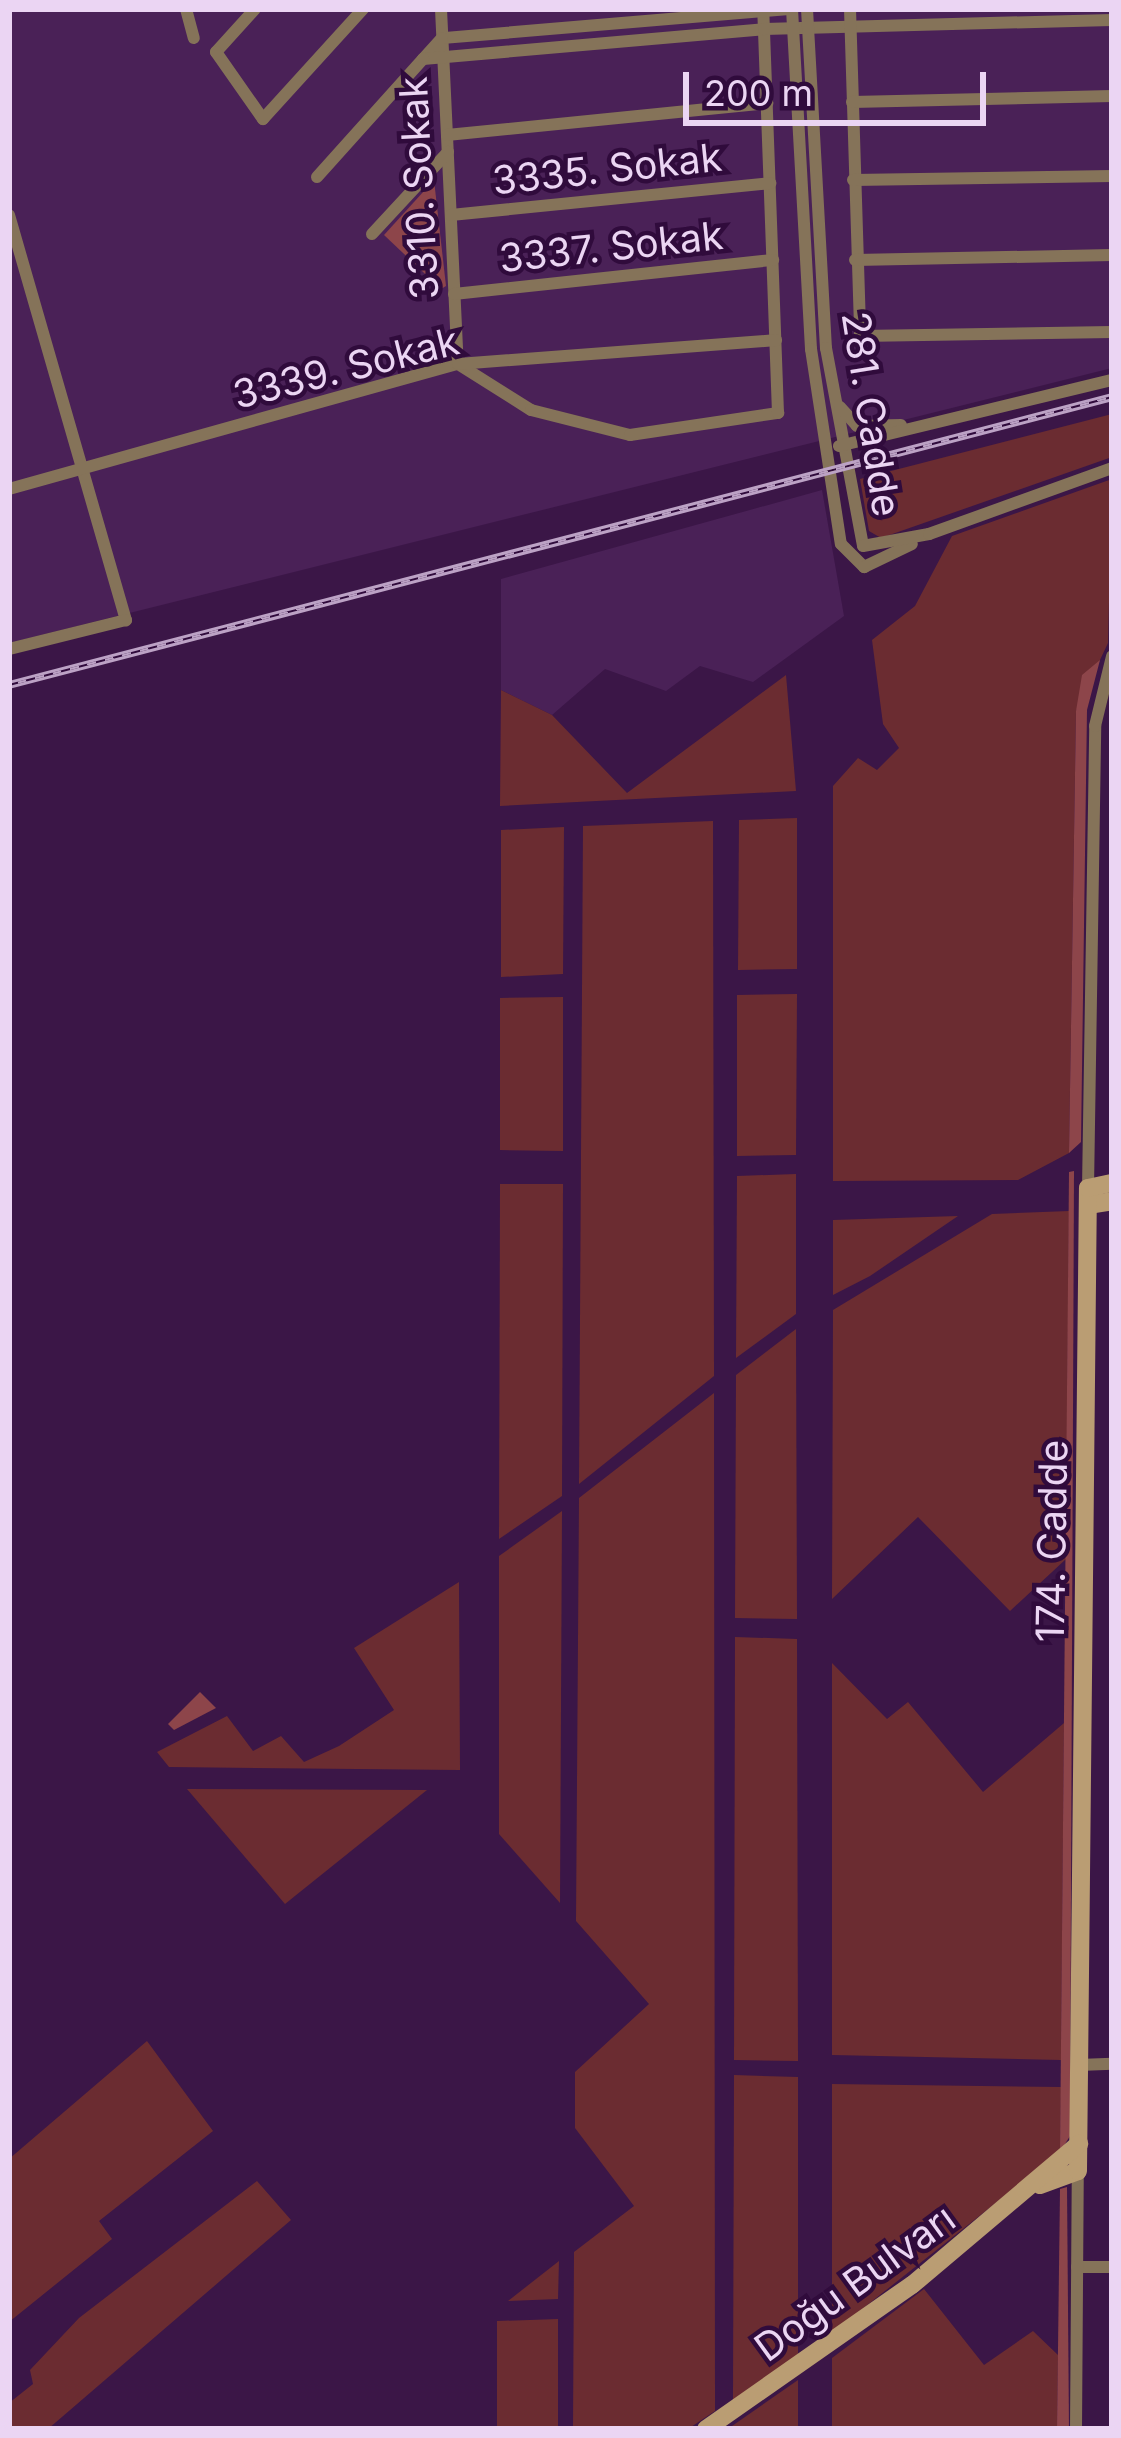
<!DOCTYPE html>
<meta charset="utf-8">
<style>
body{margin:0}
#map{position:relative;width:1121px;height:2438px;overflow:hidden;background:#3b1647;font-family:Inter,sans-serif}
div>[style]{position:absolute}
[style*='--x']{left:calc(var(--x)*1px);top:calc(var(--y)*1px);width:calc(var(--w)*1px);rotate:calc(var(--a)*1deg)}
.built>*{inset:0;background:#4a2157}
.green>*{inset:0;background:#6b2c31}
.forest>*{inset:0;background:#8d454a}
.street>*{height:12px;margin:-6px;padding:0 6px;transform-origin:6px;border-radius:6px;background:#857359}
.secondary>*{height:18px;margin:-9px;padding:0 9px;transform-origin:9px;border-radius:9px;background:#ba9d73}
.rail>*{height:8px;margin-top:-4px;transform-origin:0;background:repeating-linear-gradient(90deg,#300b3c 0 9px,#bca2c5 0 18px);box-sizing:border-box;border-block:3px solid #bca2c5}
span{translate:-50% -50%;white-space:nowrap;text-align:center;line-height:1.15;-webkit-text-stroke:9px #300b3c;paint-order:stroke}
.street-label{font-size:39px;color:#ebd5f3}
.frame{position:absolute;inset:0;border:12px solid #ebd5f3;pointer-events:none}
.scale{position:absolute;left:683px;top:72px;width:303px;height:54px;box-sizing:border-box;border:6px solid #ebd5f3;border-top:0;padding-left:15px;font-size:36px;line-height:42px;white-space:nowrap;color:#ebd5f3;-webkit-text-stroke:9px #300b3c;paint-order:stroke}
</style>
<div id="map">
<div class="built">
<div style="clip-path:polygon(9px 9px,1112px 9px,1112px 368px,9px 643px)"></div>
<div style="clip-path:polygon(822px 490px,844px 616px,753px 682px,700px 666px,666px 691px,605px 669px,552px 715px,501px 690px,501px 579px)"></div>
</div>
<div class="green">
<div style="clip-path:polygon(1112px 414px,1112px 457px,881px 538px,869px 531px,860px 479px)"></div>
<div style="clip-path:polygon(1112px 479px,1108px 643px,1076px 711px,1069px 1153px,1018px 1180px,833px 1181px,833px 786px,858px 758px,877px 770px,899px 748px,883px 724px,872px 640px,915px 606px,952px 536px)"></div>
<div style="clip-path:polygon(786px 675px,796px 791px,500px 806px,501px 690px,552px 715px,627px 793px)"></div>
<div style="clip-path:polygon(797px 818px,797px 969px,738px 970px,739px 820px)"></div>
<div style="clip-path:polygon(713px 821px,714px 1376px,579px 1484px,583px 826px)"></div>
<div style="clip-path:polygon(564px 827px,563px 974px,501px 977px,501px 830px)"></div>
<div style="clip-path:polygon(797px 994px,796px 1155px,737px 1156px,737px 995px)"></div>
<div style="clip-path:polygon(563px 997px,563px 1151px,500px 1150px,500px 998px)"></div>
<div style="clip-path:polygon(796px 1174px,796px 1314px,736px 1358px,737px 1176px)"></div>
<div style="clip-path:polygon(500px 1184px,563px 1184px,562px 1496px,499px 1539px)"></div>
<div style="clip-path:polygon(1069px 1211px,1066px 1559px,1010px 1611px,918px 1517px,832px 1599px,833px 1310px,992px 1214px)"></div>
<div style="clip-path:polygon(958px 1216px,870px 1276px,833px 1295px,833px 1220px)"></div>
<div style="clip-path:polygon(796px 1329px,797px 1619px,735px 1618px,736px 1375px)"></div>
<div style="clip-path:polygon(714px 1393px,715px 2411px,688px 2429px,573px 2429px,574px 2252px,634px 2206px,575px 2128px,575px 2072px,649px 2004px,576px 1921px,579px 1498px)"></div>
<div style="clip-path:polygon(562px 1511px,560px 1903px,499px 1834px,499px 1556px)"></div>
<div style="clip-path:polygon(459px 1582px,460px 1770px,169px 1767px,157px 1752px,227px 1716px,253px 1751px,281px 1736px,304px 1762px,339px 1746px,394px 1710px,354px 1648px)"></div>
<div style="clip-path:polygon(735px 1637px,797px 1639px,798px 2061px,734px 2060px)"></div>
<div style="clip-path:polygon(832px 1663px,887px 1719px,908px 1702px,983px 1792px,1064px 1723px,1061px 2060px,832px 2055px)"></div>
<div style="clip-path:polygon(187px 1789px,427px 1790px,285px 1904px)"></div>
<div style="clip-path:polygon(147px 2041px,213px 2131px,99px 2221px,112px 2239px,9px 2322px,9px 2159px)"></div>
<div style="clip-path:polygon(734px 2075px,798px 2077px,798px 2356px,733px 2400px)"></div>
<div style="clip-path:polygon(832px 2084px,1061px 2087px,1060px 2152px,832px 2333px)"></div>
<div style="clip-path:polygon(257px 2181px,291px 2220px,48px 2429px,9px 2429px,9px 2403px,33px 2384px,30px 2370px,79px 2318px)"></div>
<div style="clip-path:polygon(559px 2261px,558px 2299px,508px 2301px)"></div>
<div style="clip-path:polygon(924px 2289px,984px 2365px,1033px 2331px,1058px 2355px,1057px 2429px,832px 2429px,832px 2358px)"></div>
<div style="clip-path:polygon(558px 2319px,558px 2429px,497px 2429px,497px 2321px)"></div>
<div style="clip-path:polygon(798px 2380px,798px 2429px,732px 2429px,732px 2426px)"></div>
</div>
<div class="forest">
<div style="clip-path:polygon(434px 180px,446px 286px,441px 289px,384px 235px)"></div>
<div style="clip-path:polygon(1100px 660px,1087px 710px,1081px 1142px,1069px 1153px,1076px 711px,1082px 675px)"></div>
<div style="clip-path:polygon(1074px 1171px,1070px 2136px,1060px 2152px,1069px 1172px)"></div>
<div style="clip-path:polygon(200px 1692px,216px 1708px,174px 1730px,168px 1724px)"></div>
<div style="clip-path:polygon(1067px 2187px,1069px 2429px,1057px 2429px,1060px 2189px)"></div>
</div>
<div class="street">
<div style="--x:186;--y:9;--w:30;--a:75"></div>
<div style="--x:255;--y:9;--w:58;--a:132.2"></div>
<div style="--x:216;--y:52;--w:82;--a:55"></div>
<div style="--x:263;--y:119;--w:149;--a:-47.7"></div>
<div style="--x:441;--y:9;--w:355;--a:87.3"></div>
<div style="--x:458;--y:364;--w:86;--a:32.2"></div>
<div style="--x:531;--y:410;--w:102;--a:14.2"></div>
<div style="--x:630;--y:435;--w:150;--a:-8.5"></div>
<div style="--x:778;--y:413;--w:404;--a:-92.1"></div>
<div style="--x:789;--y:9;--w:348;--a:175.2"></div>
<div style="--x:442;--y:38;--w:28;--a:132"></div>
<div style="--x:423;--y:59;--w:342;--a:-5"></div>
<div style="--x:764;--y:29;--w:348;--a:-1.5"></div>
<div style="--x:792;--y:9;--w:341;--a:86.8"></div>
<div style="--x:811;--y:349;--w:197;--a:81.3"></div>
<div style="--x:841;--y:544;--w:33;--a:45"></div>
<div style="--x:864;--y:567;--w:53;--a:-25.6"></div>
<div style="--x:807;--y:9;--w:340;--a:86.8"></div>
<div style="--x:826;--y:348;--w:201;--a:79.4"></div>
<div style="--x:863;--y:546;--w:67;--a:-10.3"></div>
<div style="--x:929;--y:534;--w:195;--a:-19.8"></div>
<div style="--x:850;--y:9;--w:327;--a:88.2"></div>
<div style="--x:860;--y:336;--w:252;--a:-0.9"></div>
<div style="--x:852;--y:102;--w:260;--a:-1.3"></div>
<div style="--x:447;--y:135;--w:322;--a:-5.7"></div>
<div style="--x:317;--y:177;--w:159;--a:-48.1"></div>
<div style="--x:853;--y:180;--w:259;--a:-0.9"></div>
<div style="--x:9;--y:215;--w:422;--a:73.9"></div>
<div style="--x:126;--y:620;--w:121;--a:166.1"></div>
<div style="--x:451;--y:215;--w:321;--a:-5.7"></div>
<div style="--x:372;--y:234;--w:112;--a:-47.2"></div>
<div style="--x:855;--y:260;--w:257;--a:-1.1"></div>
<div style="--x:454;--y:294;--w:321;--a:-6.1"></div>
<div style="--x:840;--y:407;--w:25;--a:48"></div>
<div style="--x:857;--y:426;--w:44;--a:-1.3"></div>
<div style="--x:839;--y:446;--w:281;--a:-13.6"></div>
<div style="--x:9;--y:489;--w:466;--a:-15.6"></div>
<div style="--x:458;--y:364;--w:319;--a:-4.3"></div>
<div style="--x:1088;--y:1188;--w:462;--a:-89.1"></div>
<div style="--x:1095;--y:726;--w:72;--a:-76.3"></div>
<div style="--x:1079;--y:2065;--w:33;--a:-2"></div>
<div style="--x:1077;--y:2267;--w:35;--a:0"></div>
<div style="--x:1076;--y:2429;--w:258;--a:-89.6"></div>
</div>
<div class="secondary">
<div style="--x:1088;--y:1205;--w:24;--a:-9"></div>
<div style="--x:1040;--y:2185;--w:40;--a:-20.2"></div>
<div style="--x:1078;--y:2171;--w:983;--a:-89.42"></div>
<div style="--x:1088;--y:1188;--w:25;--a:-12"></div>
<div style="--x:706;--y:2429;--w:251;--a:-35"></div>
<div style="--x:912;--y:2285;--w:219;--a:-40.2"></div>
</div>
<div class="rail">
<div style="--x:9;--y:685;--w:1140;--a:-14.63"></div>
</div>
<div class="street-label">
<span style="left:607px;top:169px;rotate:-6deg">3335. Sokak</span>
<span style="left:419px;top:188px;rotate:-93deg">3310. Sokak</span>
<span style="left:611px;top:247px;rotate:-6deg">3337. Sokak</span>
<span style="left:346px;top:368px;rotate:-14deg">3339. Sokak</span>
<span style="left:871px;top:414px;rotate:81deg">281. Cadde</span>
<span style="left:1052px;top:1541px;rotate:-89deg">174. Cadde</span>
<span style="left:855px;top:2283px;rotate:-36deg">Doğu Bulvarı</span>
</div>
<div class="frame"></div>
<div class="scale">200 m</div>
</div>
